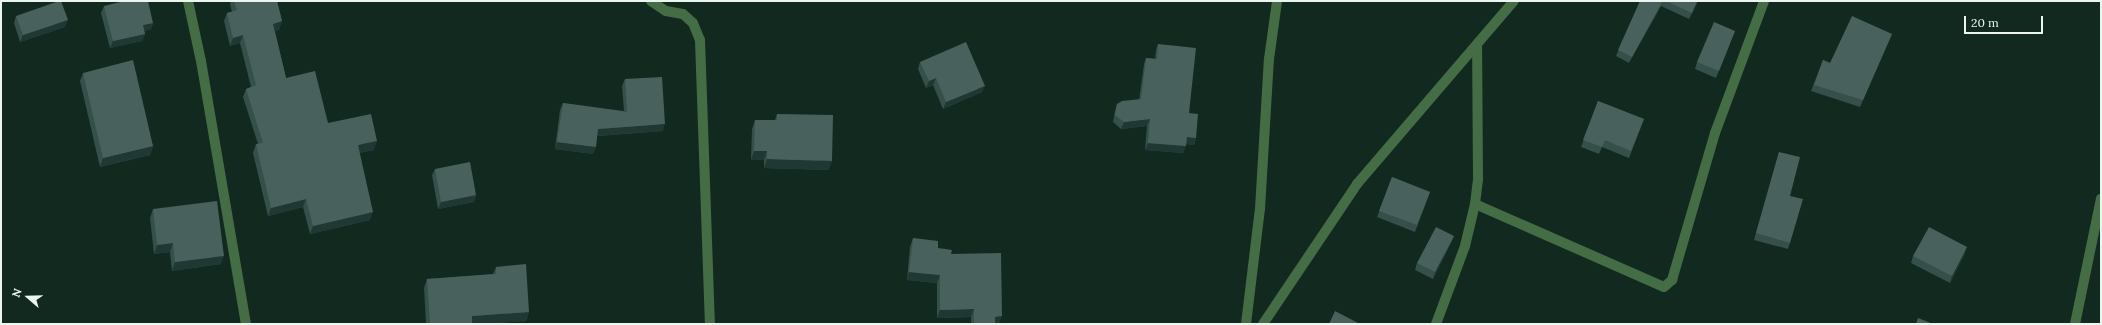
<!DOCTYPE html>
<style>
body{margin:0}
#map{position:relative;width:2102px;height:325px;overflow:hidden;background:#122920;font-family:Lora,serif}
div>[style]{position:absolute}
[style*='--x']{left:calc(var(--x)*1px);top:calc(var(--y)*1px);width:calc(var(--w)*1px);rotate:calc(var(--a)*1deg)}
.minor>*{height:10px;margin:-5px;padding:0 5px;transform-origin:5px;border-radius:5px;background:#456d45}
.wall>*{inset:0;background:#354f4b}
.shaded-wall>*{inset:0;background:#1f3833}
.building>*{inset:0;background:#48615d}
span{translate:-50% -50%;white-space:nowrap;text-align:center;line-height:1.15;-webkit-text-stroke:3px #122920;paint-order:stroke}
.frame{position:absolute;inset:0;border:2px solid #e9f7f0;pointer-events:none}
.north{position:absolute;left:8px;top:277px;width:40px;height:40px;-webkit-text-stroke:3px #122920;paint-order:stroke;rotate:290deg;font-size:11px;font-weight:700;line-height:16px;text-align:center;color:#e9f7f0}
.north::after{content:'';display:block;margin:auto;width:14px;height:18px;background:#e9f7f0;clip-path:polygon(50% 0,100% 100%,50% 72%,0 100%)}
.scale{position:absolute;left:1964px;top:16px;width:79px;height:18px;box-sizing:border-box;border:2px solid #e9f7f0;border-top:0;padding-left:5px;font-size:12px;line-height:14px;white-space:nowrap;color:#e9f7f0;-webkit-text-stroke:3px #122920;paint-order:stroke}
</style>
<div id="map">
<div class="minor">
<div style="--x:188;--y:1;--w:61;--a:77.8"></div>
<div style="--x:201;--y:61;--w:267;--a:80.3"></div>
<div style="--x:651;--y:1;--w:18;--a:34"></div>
<div style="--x:666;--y:11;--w:17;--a:10"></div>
<div style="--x:683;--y:14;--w:13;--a:42"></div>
<div style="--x:693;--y:23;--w:18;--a:68"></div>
<div style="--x:700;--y:40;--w:284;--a:88"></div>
<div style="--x:1475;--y:204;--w:206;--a:23.7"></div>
<div style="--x:1664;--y:287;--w:11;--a:-41"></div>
<div style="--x:1672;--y:280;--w:153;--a:-73.7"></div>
<div style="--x:1715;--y:133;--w:141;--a:-69.6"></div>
<div style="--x:1246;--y:324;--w:116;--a:-83.1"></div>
<div style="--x:1260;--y:209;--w:150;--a:-86.6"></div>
<div style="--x:1269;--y:59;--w:59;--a:-82.1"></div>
<div style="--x:1263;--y:324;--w:169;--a:-56.1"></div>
<div style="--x:1357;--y:184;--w:241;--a:-49.4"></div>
<div style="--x:1436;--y:324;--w:83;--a:-69.6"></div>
<div style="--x:1465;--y:246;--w:43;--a:-76.6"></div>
<div style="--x:1475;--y:204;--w:26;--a:-83"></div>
<div style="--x:1478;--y:178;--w:132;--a:-90.4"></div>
<div style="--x:2075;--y:324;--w:128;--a:-78.3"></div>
</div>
<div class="wall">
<div style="clip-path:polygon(231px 1px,277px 1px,282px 21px,279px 30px,275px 31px,286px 78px,328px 123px,374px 150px,359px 153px,370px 220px,310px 234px,303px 207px,268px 216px,253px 153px,256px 144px,258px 144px,243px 97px,246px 89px,251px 87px,240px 43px,230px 46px,224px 21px,227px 13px,232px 12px,230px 4px)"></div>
<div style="clip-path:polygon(1640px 1px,1698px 1px,1689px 19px,1661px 6px,1629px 63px,1616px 56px)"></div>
<div style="clip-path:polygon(104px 6px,153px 23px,151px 29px,144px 31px,145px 34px,142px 41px,110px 48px,101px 13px)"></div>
<div style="clip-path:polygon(16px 16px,65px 27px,20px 42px,14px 23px)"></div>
<div style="clip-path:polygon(1735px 31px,1716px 78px,1695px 69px,1697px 62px)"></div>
<div style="clip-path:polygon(1892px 34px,1860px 107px,1811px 91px,1823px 60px,1830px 63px)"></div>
<div style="clip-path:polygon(1158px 44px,1189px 113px,1196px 138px,1194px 145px,1186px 144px,1183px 153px,1145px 150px,1147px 126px,1121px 129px,1113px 122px,1115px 111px,1117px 104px,1139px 100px,1144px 64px,1146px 58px,1155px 59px,1156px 50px)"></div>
<div style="clip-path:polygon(920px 62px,982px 92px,943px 109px,933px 85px,926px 88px,918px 69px)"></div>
<div style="clip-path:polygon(83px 73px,153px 146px,150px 155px,100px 167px,80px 81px)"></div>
<div style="clip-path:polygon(625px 79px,663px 131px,597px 136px,593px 154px,555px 149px,560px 110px,563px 103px,624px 111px,622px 86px)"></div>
<div style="clip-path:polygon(1598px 101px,1644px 119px,1629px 158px,1602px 147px,1599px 154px,1581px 147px)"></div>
<div style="clip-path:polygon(777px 114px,829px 170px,764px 168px,764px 160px,751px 160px,752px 129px,755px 120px,775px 120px)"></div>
<div style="clip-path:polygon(1779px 152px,1790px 243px,1788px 249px,1754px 240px)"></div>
<div style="clip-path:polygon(435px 169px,476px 195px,474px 202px,438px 209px,432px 175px)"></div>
<div style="clip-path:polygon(1392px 177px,1430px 192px,1415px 232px,1377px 217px)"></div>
<div style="clip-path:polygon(153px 209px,221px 264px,172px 271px,170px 252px,154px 254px,150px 218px)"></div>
<div style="clip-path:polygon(1454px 236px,1451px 243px,1433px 279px,1415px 270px,1417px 263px)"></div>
<div style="clip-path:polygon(913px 238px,951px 254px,999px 324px,971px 324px,971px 317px,937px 318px,937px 283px,907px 280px,910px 247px)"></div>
<div style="clip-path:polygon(1965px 253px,1950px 283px,1911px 263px,1913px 256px)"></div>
<div style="clip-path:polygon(496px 267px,529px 312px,526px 321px,482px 324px,426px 324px,424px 288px,427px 279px,493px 274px)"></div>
</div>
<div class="shaded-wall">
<div style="clip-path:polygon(1663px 1px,1661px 6px,1629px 63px,1632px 57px)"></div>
<div style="clip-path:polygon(68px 20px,65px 27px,20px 42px,23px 35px)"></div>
<div style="clip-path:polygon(282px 21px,279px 30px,270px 32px,273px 24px)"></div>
<div style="clip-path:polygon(153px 23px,151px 29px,140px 32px,143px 25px)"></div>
<div style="clip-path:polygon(145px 34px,142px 41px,110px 48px,113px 41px)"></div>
<div style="clip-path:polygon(1892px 34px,1889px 40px,1860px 107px,1863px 100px)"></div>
<div style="clip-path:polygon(243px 35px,240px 43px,230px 46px,233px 38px)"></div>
<div style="clip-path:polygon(936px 78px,933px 85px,926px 88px,929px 81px)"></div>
<div style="clip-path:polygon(985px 86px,982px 92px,943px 109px,946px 102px)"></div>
<div style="clip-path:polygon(1150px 119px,1147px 126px,1121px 129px,1124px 122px)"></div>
<div style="clip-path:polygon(665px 124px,663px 131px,596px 136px,598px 129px)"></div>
<div style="clip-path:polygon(1187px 137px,1196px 138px,1194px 145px,1184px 144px)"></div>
<div style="clip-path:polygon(377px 141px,374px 150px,355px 154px,358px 145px)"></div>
<div style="clip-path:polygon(557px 142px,596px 147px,593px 154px,555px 149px)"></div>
<div style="clip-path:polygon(1148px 143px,1186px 146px,1183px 153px,1145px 150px)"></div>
<div style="clip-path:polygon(153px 146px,150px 155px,100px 167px,103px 158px)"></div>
<div style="clip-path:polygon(754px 151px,767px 151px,764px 160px,751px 160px)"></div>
<div style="clip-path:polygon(767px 159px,832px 161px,829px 170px,764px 168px)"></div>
<div style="clip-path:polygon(476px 195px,474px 202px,438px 209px,441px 202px)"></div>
<div style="clip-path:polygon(306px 199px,303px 207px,268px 216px,271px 208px)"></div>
<div style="clip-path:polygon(373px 212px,370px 220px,310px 234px,313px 226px)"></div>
<div style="clip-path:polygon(1454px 236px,1451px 243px,1433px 279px,1435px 272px)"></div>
<div style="clip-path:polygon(173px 243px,170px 252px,154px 254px,157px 245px)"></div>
<div style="clip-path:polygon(1967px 247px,1965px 253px,1950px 283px,1952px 276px)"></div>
<div style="clip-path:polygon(224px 256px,221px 264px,172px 271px,175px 262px)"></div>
<div style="clip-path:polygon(909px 272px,940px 275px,937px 283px,907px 280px)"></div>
<div style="clip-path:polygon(974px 309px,971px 317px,937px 318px,940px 310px)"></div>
<div style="clip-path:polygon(529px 312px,526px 321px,482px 324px,469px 324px,472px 316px)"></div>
<div style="clip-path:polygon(1002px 316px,999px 324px,992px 324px,995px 317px)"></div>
</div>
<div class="building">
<div style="clip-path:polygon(59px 1px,61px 1px,68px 20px,23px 35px,16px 16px)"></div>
<div style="clip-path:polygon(124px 1px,148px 1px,153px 23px,143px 25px,145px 34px,113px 41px,104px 6px)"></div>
<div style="clip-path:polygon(234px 1px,277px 1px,282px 21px,273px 24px,286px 78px,315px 71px,328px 123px,371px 114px,377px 141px,358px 145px,373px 212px,313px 226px,306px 199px,271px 208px,256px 144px,263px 143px,246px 89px,256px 85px,243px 35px,233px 38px,227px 13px,237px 10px)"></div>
<div style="clip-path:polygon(1640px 1px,1663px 1px,1632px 57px,1618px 50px)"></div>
<div style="clip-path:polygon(1666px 1px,1697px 1px,1692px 13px)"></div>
<div style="clip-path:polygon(1852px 16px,1892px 34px,1863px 100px,1814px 85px,1823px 60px,1830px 63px)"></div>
<div style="clip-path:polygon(1714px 22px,1735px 31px,1719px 71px,1697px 62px)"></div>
<div style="clip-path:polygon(966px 42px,985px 86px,946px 102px,936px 78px,929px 81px,920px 62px)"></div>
<div style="clip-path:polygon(1158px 44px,1196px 48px,1189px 113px,1198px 114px,1196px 138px,1187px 137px,1186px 146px,1148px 143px,1150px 119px,1124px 122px,1115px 115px,1117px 104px,1122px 101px,1141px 99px,1146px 58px,1157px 59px)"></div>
<div style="clip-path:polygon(133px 60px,153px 146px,103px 158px,83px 73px)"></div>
<div style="clip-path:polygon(662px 77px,665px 124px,598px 129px,596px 147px,557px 142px,563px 103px,627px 112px,625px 79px)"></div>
<div style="clip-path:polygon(1598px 101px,1644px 119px,1631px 151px,1605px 140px,1602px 147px,1583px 140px)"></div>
<div style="clip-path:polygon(777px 114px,833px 115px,832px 161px,767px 159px,767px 151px,754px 151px,755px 120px,777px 120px)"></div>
<div style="clip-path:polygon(1779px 152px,1800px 157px,1790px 196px,1803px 199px,1790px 243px,1756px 233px)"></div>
<div style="clip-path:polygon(470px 162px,476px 195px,441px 202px,435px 169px)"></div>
<div style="clip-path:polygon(1392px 177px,1430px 192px,1417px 225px,1379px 211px)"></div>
<div style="clip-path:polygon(217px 201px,224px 256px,175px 262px,173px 243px,157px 245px,153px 209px)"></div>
<div style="clip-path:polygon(1436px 227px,1454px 236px,1435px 272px,1417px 263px)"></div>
<div style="clip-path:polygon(1929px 227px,1967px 247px,1952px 276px,1913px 256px)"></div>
<div style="clip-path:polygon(913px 238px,938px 241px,938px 248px,952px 250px,951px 254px,1001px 253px,1002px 316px,995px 317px,995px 324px,974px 324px,974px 309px,940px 310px,940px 275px,909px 272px)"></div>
<div style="clip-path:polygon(526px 264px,529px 312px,472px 316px,472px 324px,430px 324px,427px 279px,496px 274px,496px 267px)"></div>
<div style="clip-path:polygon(1335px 311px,1360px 324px,1329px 324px)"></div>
<div style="clip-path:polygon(1918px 318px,1933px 324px,1916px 324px)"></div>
</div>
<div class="frame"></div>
<div class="north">N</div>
<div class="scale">20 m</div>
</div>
